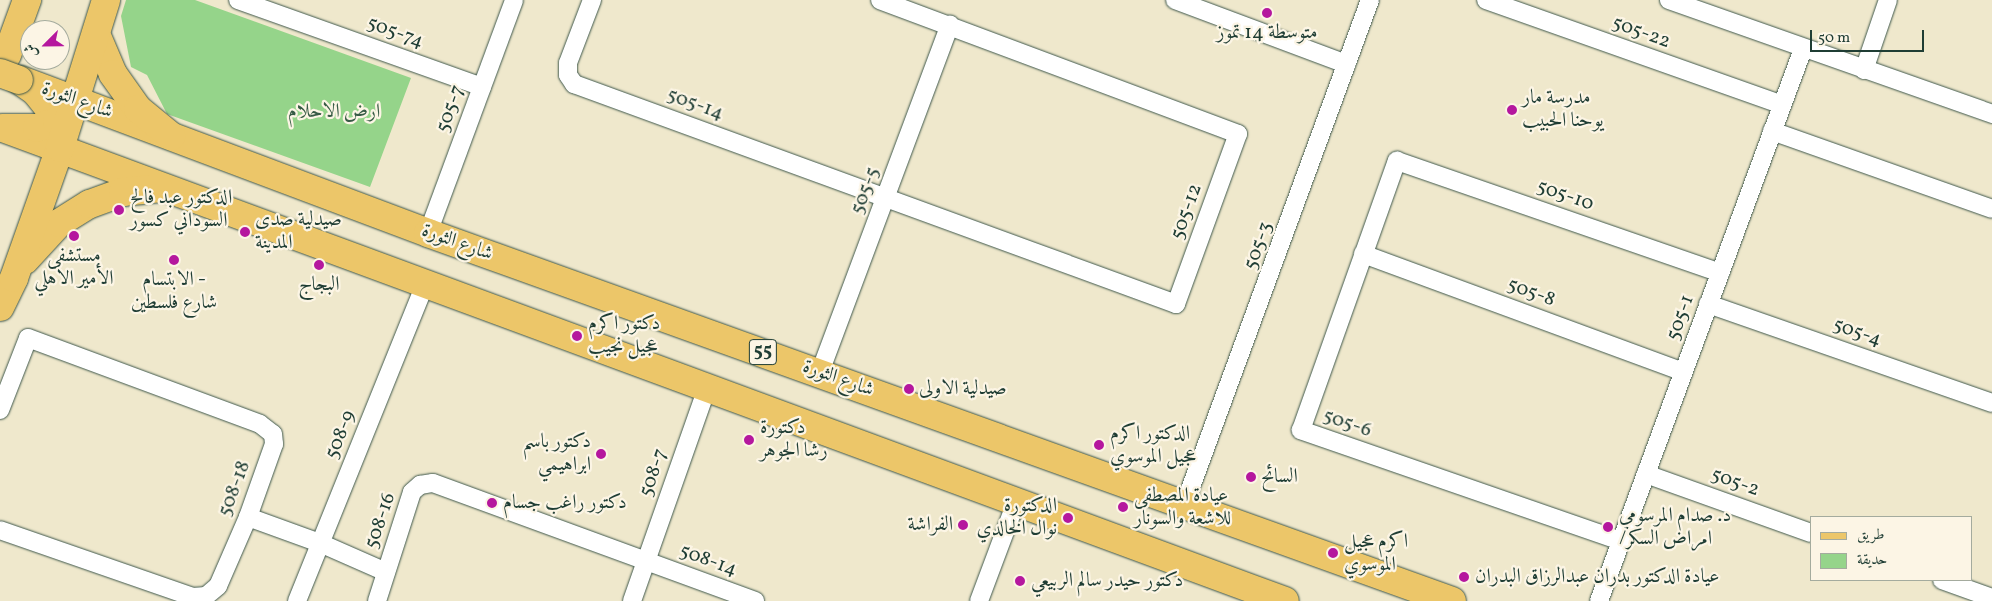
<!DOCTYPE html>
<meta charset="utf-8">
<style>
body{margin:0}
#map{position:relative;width:1992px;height:601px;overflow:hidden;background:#efe8cc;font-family:Vollkorn,Amiri,serif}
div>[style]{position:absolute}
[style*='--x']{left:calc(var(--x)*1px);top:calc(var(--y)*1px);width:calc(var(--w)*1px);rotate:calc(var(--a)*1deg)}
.green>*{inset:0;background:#95d48a}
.roads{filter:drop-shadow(0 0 1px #3e574b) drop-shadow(0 0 1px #3e574b)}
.street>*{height:18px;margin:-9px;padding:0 9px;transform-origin:9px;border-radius:9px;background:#fff}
.primary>*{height:28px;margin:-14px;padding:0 14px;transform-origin:14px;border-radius:14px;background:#ecc669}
.highway>*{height:28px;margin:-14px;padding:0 14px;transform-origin:14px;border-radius:14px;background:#ecc669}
.bridges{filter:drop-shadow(0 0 1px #3e574b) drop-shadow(0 0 1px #3e574b)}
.primary-bridge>*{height:28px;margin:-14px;padding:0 14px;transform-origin:14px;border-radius:14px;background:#ecc669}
.dots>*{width:14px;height:14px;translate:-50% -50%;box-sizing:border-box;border:2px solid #fcf5e5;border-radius:50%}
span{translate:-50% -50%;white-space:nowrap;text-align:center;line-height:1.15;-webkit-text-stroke:4.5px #fcf5e5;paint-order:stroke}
.shield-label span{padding:1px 4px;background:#fcf5e5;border:1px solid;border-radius:4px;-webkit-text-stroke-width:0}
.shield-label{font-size:19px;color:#1f3d34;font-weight:700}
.street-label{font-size:20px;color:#1f3d34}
.poi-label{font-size:20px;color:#1f3d34}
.left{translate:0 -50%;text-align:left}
.right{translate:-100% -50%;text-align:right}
.park-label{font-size:20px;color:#375b45}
.legend{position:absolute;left:1810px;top:516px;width:162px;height:65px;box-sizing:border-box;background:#fcf5e5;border:1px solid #a4ab9e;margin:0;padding:6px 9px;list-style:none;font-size:15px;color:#1f3d34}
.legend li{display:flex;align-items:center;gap:10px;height:25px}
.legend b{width:25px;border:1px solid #a4ab9e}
.north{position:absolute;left:20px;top:20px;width:50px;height:50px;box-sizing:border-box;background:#fcf5e5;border:1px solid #a4ab9e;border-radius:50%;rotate:247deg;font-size:14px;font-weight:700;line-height:20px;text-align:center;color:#1f3d34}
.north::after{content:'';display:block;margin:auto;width:18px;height:22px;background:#b5179e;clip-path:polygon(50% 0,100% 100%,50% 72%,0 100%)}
.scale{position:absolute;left:1810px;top:30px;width:114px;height:22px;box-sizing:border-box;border:2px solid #1f3d34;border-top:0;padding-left:6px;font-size:15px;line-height:18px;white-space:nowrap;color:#1f3d34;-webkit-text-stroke:4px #fcf5e5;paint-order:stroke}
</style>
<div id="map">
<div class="green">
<div style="clip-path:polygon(126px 0,195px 0,411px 78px,370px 187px,167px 114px,147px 75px,131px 67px,121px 16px)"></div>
</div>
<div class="roads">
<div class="street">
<div style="--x:238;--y:0;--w:259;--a:19.6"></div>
<div style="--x:592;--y:0;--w:67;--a:110.9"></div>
<div style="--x:568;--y:63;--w:12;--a:90"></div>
<div style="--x:568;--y:75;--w:11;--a:56"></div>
<div style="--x:574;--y:84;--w:641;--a:20.07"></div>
<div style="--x:1176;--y:304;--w:181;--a:-70"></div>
<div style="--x:1238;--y:134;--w:382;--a:-159.5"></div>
<div style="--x:1175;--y:0;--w:183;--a:20.5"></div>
<div style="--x:1486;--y:0;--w:314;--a:19.5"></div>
<div style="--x:1669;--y:0;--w:343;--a:19.4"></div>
<div style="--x:1864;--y:70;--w:74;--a:-71.1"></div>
<div style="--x:1772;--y:131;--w:233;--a:19.5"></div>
<div style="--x:428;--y:233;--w:248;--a:-69.7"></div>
<div style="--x:1363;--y:254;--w:341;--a:20.2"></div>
<div style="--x:1708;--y:304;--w:301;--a:19.2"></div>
<div style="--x:820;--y:372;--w:371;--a:-69.5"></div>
<div style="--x:0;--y:410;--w:77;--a:-68.7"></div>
<div style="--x:28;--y:338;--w:247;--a:20.3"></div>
<div style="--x:260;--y:424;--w:16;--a:38"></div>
<div style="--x:273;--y:434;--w:10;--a:84"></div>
<div style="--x:274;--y:444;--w:77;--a:109.6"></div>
<div style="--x:248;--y:517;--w:75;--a:113.5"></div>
<div style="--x:218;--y:586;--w:16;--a:140"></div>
<div style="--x:206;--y:596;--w:13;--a:176"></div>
<div style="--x:193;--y:597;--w:204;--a:-160.9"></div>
<div style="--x:1646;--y:474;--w:175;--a:19.7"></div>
<div style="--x:1184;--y:506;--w:539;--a:-69.82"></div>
<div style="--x:248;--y:517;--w:77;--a:19.9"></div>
<div style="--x:320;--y:543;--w:72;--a:23.7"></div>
<div style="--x:1621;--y:541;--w:339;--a:-160.9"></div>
<div style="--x:1301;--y:430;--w:286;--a:-70.4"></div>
<div style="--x:1397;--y:161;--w:342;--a:19.1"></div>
<div style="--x:1942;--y:580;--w:53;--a:19.8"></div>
<div style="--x:297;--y:601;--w:340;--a:-68"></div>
<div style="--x:377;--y:601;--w:114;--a:-72.2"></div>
<div style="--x:412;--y:492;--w:11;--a:-41"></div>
<div style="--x:420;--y:485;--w:13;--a:-9"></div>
<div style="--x:433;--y:483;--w:343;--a:20.1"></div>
<div style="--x:632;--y:601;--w:226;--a:-70.6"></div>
<div style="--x:979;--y:601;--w:106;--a:-69.5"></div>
<div style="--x:1599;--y:601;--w:588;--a:-69.72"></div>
</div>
<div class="primary">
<div style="--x:21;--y:80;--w:435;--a:20.6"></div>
<div style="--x:428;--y:233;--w:1088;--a:19.77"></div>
<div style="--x:6;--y:129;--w:1363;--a:20.26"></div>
</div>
<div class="highway">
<div style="--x:96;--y:34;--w:43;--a:67"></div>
<div style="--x:113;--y:74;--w:43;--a:54.5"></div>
<div style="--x:138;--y:109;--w:43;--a:39.3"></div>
<div style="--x:7;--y:55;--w:59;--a:-70"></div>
<div style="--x:19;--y:80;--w:19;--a:35"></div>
<div style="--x:35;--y:91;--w:33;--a:51"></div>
<div style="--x:56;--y:117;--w:14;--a:69"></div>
<div style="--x:61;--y:130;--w:17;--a:93"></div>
<div style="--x:2;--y:128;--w:35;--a:0"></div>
<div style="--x:37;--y:128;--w:21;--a:-19"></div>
<div style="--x:57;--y:121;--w:20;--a:-41"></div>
<div style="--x:25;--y:260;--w:50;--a:-47.4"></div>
<div style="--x:59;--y:223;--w:36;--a:-32"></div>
<div style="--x:90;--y:204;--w:35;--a:-20"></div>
<div style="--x:123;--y:192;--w:36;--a:-6"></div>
<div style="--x:0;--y:307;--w:32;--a:-64"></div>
<div style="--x:14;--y:278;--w:138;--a:-70.5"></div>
<div style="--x:60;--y:148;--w:155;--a:-72.7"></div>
</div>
</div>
<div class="bridges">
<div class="primary-bridge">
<div style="--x:0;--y:73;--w:20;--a:20"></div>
</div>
</div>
<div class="dots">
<div style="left:1267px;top:13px;background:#b5179e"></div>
<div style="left:1512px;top:110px;background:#b5179e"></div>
<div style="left:119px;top:210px;background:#b5179e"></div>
<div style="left:245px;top:232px;background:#b5179e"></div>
<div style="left:74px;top:236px;background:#b5179e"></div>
<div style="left:174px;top:260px;background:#b5179e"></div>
<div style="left:319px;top:265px;background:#b5179e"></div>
<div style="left:577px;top:336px;background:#b5179e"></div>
<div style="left:909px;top:389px;background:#b5179e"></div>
<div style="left:749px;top:440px;background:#b5179e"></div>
<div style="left:1099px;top:445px;background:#b5179e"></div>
<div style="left:601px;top:454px;background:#b5179e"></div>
<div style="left:1251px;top:477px;background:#b5179e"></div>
<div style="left:492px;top:503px;background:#b5179e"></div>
<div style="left:1123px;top:507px;background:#b5179e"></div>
<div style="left:1068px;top:518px;background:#b5179e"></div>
<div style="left:963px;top:525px;background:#b5179e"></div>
<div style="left:1608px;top:527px;background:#b5179e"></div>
<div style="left:1333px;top:553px;background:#b5179e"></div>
<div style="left:1464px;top:577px;background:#b5179e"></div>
<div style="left:1020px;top:581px;background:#b5179e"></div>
</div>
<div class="shield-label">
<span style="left:763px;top:352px">55</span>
</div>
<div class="street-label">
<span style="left:395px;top:33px;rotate:20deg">505-74</span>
<span style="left:1641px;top:33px;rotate:20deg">505-22</span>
<span style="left:77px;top:101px;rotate:20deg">شارع الثورة</span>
<span style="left:695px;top:105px;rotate:20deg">505-14</span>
<span style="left:451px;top:109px;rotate:-70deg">505-7</span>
<span style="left:866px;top:191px;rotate:-69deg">505-5</span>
<span style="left:1565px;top:196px;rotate:19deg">505-10</span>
<span style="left:1187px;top:212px;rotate:-70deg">505-12</span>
<span style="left:457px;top:243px;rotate:20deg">شارع الثورة</span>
<span style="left:1259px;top:246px;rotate:-70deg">505-3</span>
<span style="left:1531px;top:293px;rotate:20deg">505-8</span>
<span style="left:1681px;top:318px;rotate:-70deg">505-1</span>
<span style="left:1857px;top:333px;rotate:19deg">505-4</span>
<span style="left:838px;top:379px;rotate:20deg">شارع الثورة</span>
<span style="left:1347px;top:424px;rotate:19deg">505-6</span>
<span style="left:341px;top:435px;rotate:-68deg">508-9</span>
<span style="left:654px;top:473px;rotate:-71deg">508-7</span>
<span style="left:1735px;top:483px;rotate:20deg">505-2</span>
<span style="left:235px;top:489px;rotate:-69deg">508-18</span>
<span style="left:381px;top:521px;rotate:-71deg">508-16</span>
<span style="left:708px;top:561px;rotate:20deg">508-14</span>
</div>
<div class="poi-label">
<span style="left:1267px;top:33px">متوسطة 14 تموز</span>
<span class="left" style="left:1522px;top:110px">مدرسة مار<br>يوحنا الحبيب</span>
<span class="left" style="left:130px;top:210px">الدكتور عبد فالح<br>السوداني كسور</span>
<span class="left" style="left:255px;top:232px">صيدلية صدى<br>المدينة</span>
<span style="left:74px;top:268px">مستشفى<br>الأمير الاهلي</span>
<span style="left:174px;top:292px">الابتسام -<br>شارع فلسطين</span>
<span style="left:319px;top:285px">البجاج</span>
<span class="left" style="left:588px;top:336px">دكتور اكرم<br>عجيل نجيب</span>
<span class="left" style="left:919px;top:389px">صيدلية الاولى</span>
<span class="left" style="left:760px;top:440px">دكتورة<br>رشا الجوهر</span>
<span class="left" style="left:1110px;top:446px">الدكتور اكرم<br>عجيل الموسوي</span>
<span class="right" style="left:591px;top:454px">دكتور باسم<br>ابراهيمي</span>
<span class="left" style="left:1261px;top:477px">السائح</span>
<span class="left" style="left:1134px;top:508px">عيادة المصطفى<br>للاشعة والسونار</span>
<span class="left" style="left:503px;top:503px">دكتور راغب جسام</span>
<span class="right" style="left:1057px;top:518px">الدكتورة<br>نوال الخالدي</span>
<span class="left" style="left:1619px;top:528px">د. صدام المرسومي<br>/امراض السكر</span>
<span class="right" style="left:953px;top:525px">الفراشة</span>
<span class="left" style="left:1344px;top:554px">اكرم عجيل<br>الموسوي</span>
<span class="left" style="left:1475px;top:577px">عيادة الدكتور بدران عبدالرزاق البدران</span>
<span class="left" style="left:1031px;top:581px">دكتور حيدر سالم الربيعي</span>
</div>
<div class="park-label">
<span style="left:334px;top:112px">ارض الاحلام</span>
</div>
<ul class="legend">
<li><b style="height:6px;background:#ecc669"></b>طريق</li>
<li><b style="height:14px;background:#95d48a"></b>حديقة</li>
</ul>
<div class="north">ش</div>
<div class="scale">50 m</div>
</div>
